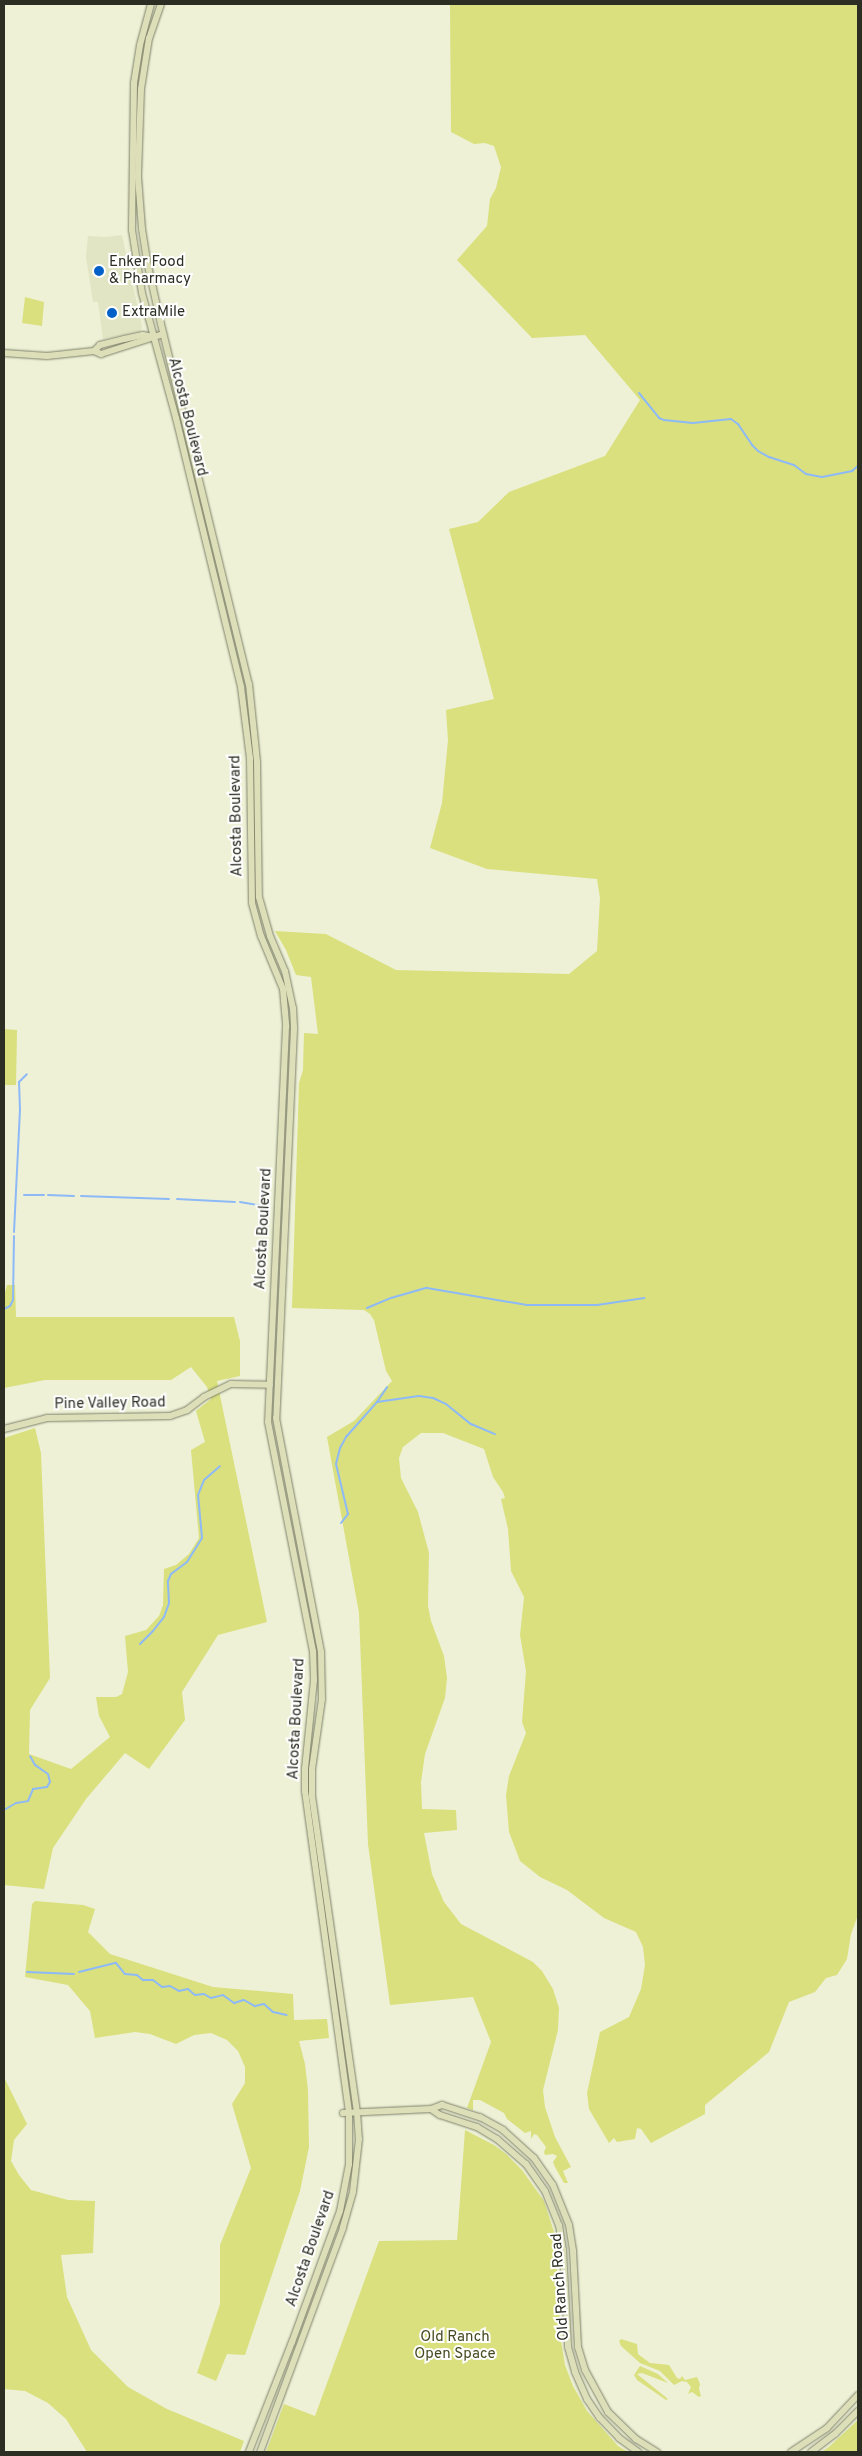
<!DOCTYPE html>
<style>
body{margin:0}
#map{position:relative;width:862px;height:2456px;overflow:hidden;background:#eef1d6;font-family:Overpass,sans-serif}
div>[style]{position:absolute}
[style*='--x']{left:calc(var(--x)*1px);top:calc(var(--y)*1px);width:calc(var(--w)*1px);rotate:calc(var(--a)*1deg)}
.built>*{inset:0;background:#e1e5c3}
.green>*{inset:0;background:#d9e07d}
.stream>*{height:2px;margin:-1px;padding:0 1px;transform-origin:1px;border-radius:1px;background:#8eb9f7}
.roads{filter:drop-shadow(0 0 1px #7f826a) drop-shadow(0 0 1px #7f826a)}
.secondary>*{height:6px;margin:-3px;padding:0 3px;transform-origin:3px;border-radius:3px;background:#dddfb9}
.dots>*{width:14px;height:14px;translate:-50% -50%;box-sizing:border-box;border:2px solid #fff;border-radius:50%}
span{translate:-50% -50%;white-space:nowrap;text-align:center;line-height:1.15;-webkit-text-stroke:4px #fff;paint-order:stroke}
.poi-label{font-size:15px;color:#2c2d23}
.left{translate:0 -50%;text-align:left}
.street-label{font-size:15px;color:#2c2d23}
.park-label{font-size:15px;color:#474a20}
.frame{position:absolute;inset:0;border:5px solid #2c2d23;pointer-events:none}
</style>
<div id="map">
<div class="built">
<div style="clip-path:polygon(122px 235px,142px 327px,140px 331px,103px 339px,98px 302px,93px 302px,86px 257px,88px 236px,106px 237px)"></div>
</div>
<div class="green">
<div style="clip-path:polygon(450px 4px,858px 4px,858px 1915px,851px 1934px,847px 1959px,837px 1975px,826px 1978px,815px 1992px,789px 2002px,769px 2052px,705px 2105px,705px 2114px,651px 2143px,641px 2129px,637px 2128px,635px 2139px,617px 2142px,614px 2138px,609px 2143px,589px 2109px,587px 2093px,600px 2032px,629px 2017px,641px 1989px,645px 1965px,643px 1947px,636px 1932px,604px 1918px,567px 1890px,540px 1877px,520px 1861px,509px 1832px,506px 1795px,509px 1776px,526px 1733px,522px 1722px,526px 1671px,520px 1635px,524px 1597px,511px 1571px,508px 1529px,501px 1499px,505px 1498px,503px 1492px,493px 1477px,484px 1449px,443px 1433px,421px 1433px,403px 1447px,399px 1458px,401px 1478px,418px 1512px,429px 1553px,428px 1606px,431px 1621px,444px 1656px,447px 1678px,445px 1698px,425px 1754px,421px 1782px,422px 1809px,456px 1810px,457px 1830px,424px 1833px,432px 1874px,444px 1902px,461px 1924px,533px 1962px,542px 1971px,553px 1989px,559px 2008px,558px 2030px,543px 2090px,545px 2107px,555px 2137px,571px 2167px,563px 2171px,568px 2183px,564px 2183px,555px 2167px,553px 2162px,557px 2156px,553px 2154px,545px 2155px,544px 2152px,546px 2147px,537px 2135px,534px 2134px,531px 2139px,531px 2131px,525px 2133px,507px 2119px,504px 2113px,480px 2100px,473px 2100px,473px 2110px,467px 2108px,491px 2042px,473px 1997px,390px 2005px,368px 1844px,359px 1613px,327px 1437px,354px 1421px,392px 1381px,386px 1371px,374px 1320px,370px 1314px,364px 1310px,292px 1308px,299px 1083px,303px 1070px,304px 1033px,318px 1034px,311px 977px,296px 975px,286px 950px,275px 931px,326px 934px,396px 970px,569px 974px,597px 951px,600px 898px,597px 879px,487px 869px,430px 848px,442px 803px,448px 740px,446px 710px,494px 699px,449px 529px,478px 522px,509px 492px,605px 456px,640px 400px,585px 335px,532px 338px,457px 260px,487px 226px,490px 199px,496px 188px,501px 167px,494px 146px,485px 143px,474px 144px,451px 132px)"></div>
<div style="clip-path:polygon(25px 297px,44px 302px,42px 326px,22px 323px)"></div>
<div style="clip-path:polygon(4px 1029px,17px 1030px,16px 1085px,4px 1085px)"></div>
<div style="clip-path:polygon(7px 1285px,15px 1285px,16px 1317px,234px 1317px,240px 1341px,240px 1376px,217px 1381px,267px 1622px,218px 1635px,182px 1692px,185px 1720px,149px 1769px,125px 1753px,86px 1799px,53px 1848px,44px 1889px,4px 1885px,4px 1438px,35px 1428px,41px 1453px,50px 1678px,30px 1710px,29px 1754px,71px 1769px,110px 1737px,99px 1716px,96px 1697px,116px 1697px,122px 1694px,128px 1672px,125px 1636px,146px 1630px,159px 1616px,163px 1605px,164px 1569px,176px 1565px,189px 1554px,199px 1538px,191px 1450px,205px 1442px,196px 1411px,211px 1399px,207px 1387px,191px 1367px,171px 1380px,45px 1380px,4px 1388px,4px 1296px)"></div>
<div style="clip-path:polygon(35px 1901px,83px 1905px,95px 1909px,88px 1932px,110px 1954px,213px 1987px,293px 1994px,294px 2020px,327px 2019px,329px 2038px,299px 2041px,305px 2064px,308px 2090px,309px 2147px,300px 2191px,245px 2355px,227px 2354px,216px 2381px,197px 2373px,220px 2304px,220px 2245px,251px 2168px,232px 2104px,245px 2083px,245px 2067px,238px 2051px,227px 2040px,211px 2033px,194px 2035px,176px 2044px,150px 2034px,135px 2032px,95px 2038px,90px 2011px,68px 1985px,25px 1977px,32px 1904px)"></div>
<div style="clip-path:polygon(4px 2077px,27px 2124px,14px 2140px,11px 2161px,19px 2175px,31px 2190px,68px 2200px,95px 2201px,93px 2253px,61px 2255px,67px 2297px,91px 2350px,128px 2387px,167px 2409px,244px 2441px,240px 2452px,87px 2452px,66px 2419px,48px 2403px,25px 2391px,4px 2389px)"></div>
<div style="clip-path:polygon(465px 2130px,494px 2145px,506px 2154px,522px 2170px,544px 2201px,555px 2235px,561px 2341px,565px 2365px,573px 2386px,587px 2411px,618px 2446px,628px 2452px,266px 2452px,284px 2404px,315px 2416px,379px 2241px,457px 2240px)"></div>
<div style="clip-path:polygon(621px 2339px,637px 2344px,638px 2354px,650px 2363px,669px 2365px,677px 2378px,680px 2379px,682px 2376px,685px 2380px,697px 2377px,700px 2384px,699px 2389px,701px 2396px,699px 2397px,692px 2392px,688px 2394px,691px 2387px,687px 2382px,682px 2381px,674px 2385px,660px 2371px,640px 2363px,621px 2346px,619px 2341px)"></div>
<div style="clip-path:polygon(640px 2366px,658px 2374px,668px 2383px,642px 2373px,637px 2374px,668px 2399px,666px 2400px,637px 2380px,634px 2375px)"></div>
<div style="clip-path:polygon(858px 2420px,857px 2452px,822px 2452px,830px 2446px)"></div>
</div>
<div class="stream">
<div style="--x:639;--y:393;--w:32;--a:51"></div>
<div style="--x:659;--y:418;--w:5;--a:22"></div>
<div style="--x:664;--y:420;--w:29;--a:6"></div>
<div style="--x:693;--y:423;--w:38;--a:-6"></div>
<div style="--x:731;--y:419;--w:9;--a:36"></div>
<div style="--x:738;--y:424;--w:25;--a:56"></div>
<div style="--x:752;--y:445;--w:8;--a:45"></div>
<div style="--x:758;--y:451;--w:13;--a:29"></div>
<div style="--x:769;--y:457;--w:26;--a:18"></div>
<div style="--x:794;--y:465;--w:15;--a:37"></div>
<div style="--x:806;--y:474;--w:16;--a:11"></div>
<div style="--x:822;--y:477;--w:31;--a:-11"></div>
<div style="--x:852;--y:471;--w:8;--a:-40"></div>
<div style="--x:24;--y:1195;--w:20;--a:0"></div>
<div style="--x:48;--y:1195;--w:26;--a:2"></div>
<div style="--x:81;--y:1196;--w:88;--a:2"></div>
<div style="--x:177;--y:1199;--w:58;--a:3"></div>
<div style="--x:240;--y:1202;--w:23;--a:10"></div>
<div style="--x:14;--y:1232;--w:122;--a:-87.2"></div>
<div style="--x:20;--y:1110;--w:28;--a:-92"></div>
<div style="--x:19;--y:1082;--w:11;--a:-45"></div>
<div style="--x:367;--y:1308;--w:26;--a:-23"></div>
<div style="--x:391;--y:1298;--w:37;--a:-16"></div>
<div style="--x:427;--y:1288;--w:100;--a:9.7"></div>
<div style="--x:526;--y:1305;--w:71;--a:0"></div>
<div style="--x:597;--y:1305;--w:48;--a:-8.5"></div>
<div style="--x:4;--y:1309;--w:7;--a:-27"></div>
<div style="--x:10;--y:1306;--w:7;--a:-63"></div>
<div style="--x:13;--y:1300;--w:64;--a:-89.1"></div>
<div style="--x:377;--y:1402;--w:18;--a:-56"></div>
<div style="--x:341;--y:1523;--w:11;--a:-52"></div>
<div style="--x:348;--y:1514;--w:51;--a:-103.5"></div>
<div style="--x:336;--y:1464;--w:16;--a:-76"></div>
<div style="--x:340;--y:1448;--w:13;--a:-61"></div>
<div style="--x:346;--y:1437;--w:47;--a:-48.5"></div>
<div style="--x:377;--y:1402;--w:42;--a:-8.1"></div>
<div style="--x:419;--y:1396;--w:14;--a:8"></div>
<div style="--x:433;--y:1398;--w:14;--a:25"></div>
<div style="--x:446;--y:1404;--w:32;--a:39"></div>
<div style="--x:471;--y:1424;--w:26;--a:23"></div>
<div style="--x:140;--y:1644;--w:18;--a:-45"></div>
<div style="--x:153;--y:1631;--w:18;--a:-52"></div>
<div style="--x:164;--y:1617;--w:15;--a:-70"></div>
<div style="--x:169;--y:1603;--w:22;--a:-93"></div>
<div style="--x:168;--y:1581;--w:8;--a:-67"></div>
<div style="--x:171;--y:1574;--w:20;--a:-37"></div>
<div style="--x:187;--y:1562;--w:28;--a:-58"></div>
<div style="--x:202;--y:1538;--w:43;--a:-95.3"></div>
<div style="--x:198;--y:1495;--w:16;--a:-68"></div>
<div style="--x:204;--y:1480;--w:21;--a:-41"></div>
<div style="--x:4;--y:1810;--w:14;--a:-30"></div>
<div style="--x:16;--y:1803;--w:12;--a:-9"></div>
<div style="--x:28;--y:1801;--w:13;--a:-67"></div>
<div style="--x:33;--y:1789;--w:14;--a:-8"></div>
<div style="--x:47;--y:1787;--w:6;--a:-59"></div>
<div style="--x:50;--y:1782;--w:8;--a:-104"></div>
<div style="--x:48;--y:1774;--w:16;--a:-145"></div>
<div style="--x:35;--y:1765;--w:10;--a:-119"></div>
<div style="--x:27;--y:1972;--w:47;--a:2.4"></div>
<div style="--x:79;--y:1972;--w:38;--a:-14"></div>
<div style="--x:116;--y:1963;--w:14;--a:51"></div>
<div style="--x:125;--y:1974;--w:12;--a:5"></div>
<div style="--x:137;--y:1975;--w:8;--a:40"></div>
<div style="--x:143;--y:1980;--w:10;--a:0"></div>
<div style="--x:153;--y:1980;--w:11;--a:38"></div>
<div style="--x:162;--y:1987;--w:8;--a:-7"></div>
<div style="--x:170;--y:1986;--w:10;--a:29"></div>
<div style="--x:179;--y:1991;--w:9;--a:-13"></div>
<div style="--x:188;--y:1989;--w:9;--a:41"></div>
<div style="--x:195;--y:1995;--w:9;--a:-6"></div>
<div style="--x:204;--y:1994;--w:8;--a:30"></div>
<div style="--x:211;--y:1998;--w:12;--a:-14"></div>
<div style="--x:223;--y:1995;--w:14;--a:36"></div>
<div style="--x:234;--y:2003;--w:10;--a:-17"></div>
<div style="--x:244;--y:2000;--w:13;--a:29"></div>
<div style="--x:255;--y:2006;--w:9;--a:-13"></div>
<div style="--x:264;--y:2004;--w:12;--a:42"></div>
<div style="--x:273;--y:2012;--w:14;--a:12"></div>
</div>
<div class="roads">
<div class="secondary">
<div style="--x:151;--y:4;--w:42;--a:105"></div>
<div style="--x:140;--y:45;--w:38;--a:99"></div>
<div style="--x:134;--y:83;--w:147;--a:90.8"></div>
<div style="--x:132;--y:230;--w:64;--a:81"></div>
<div style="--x:142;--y:293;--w:130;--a:74.8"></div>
<div style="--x:176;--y:418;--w:277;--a:76.4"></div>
<div style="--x:241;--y:687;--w:72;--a:82.8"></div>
<div style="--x:250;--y:758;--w:145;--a:89.2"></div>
<div style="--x:252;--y:903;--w:34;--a:75"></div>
<div style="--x:261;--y:936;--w:57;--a:67.5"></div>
<div style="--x:283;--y:989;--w:38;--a:85"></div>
<div style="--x:286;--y:1027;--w:395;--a:92.6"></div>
<div style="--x:268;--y:1422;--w:233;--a:78.9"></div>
<div style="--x:313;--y:1651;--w:29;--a:88"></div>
<div style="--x:314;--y:1680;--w:88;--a:95.8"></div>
<div style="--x:305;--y:1768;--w:23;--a:90"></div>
<div style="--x:305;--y:1791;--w:325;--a:82.2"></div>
<div style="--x:349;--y:2113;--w:51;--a:90"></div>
<div style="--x:349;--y:2164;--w:48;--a:100.8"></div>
<div style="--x:340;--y:2211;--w:140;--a:110.1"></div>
<div style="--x:292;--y:2342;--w:118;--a:111.4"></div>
<div style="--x:161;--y:4;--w:36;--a:109"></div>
<div style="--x:149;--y:38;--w:52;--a:98.9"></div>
<div style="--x:141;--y:89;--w:88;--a:92"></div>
<div style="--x:138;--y:177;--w:52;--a:85.6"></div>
<div style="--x:142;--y:229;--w:37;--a:81"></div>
<div style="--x:148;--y:266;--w:59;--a:77.4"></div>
<div style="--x:161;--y:324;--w:371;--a:76.3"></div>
<div style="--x:249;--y:684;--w:78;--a:84.1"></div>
<div style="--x:257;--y:762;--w:135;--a:89.2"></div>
<div style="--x:259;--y:897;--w:41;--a:74.2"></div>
<div style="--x:270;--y:936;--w:38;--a:67"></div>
<div style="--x:285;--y:971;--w:38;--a:78"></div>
<div style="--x:293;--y:1008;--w:21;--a:87"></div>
<div style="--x:294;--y:1029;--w:389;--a:92.6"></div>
<div style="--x:276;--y:1418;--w:238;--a:79.1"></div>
<div style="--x:321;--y:1652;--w:47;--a:88.8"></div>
<div style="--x:322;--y:1699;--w:71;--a:98.1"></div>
<div style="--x:312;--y:1769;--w:27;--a:90"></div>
<div style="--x:312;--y:1796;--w:319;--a:81.9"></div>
<div style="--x:357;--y:2112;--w:27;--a:86"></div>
<div style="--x:359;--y:2139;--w:53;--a:96.5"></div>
<div style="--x:353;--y:2192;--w:37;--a:106"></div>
<div style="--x:343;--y:2228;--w:239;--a:110.3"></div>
<div style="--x:94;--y:351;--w:8;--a:-45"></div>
<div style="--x:100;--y:345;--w:25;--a:-14"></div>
<div style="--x:124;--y:339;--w:19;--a:-12"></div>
<div style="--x:143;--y:335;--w:11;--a:10"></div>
<div style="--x:4;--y:353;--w:43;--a:4"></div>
<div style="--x:47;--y:356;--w:47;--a:-6.1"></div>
<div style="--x:94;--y:351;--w:8;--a:23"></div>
<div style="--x:101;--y:354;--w:65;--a:-17.9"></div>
<div style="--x:4;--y:1429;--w:44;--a:-14.3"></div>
<div style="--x:47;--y:1418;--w:123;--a:-0.9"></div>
<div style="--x:170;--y:1416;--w:18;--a:-19"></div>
<div style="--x:187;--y:1410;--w:21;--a:-37"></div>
<div style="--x:204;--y:1397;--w:30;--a:-26"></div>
<div style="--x:231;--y:1384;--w:39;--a:1"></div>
<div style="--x:431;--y:2109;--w:11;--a:34"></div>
<div style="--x:440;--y:2115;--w:39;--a:18"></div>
<div style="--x:477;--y:2127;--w:23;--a:31"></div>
<div style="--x:497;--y:2139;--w:38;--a:41"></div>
<div style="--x:526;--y:2164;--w:33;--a:55"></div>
<div style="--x:545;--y:2191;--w:37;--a:68"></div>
<div style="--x:559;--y:2225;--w:25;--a:81"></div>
<div style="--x:563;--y:2250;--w:97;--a:87"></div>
<div style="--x:568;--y:2347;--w:26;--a:74"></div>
<div style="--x:575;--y:2372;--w:30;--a:66"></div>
<div style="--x:587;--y:2399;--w:23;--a:56"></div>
<div style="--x:600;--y:2418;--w:28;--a:46"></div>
<div style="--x:619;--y:2438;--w:24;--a:36"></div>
<div style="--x:343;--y:2113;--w:88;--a:-2.6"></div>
<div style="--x:431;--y:2109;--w:12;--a:-20"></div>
<div style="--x:442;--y:2105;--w:40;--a:18"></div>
<div style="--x:480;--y:2117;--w:26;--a:29"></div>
<div style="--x:503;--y:2130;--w:42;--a:42.1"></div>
<div style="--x:534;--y:2158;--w:33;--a:55"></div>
<div style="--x:553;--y:2185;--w:43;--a:68.2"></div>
<div style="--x:569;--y:2225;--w:26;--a:81"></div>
<div style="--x:573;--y:2251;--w:96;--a:87"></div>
<div style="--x:578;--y:2347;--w:24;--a:73"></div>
<div style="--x:585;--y:2370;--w:48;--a:61.3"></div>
<div style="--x:608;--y:2412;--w:39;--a:44"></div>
<div style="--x:636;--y:2439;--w:25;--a:32"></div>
<div style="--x:791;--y:2452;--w:43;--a:-33.7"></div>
<div style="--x:827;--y:2428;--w:45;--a:-46.8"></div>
<div style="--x:811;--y:2452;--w:30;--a:-37"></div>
<div style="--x:835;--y:2434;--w:33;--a:-45"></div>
</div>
</div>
<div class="dots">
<div style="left:99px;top:271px;background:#0260c9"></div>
<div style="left:112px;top:313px;background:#0260c9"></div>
</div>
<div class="poi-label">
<span class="left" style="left:109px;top:271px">Enker Food<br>&amp; Pharmacy</span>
<span class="left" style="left:122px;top:313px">ExtraMile</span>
</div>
<div class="street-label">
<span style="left:187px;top:417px;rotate:76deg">Alcosta Boulevard</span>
<span style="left:237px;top:816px;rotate:-91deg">Alcosta Boulevard</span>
<span style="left:264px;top:1229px;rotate:-87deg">Alcosta Boulevard</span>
<span style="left:110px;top:1404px;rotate:-1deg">Pine Valley Road</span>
<span style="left:297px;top:1719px;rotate:-87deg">Alcosta Boulevard</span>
<span style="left:311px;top:2249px;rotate:-71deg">Alcosta Boulevard</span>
<span style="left:561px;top:2287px;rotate:-94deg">Old Ranch Road</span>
</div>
<div class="park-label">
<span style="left:455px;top:2346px">Old Ranch<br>Open Space</span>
</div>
<div class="frame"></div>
</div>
